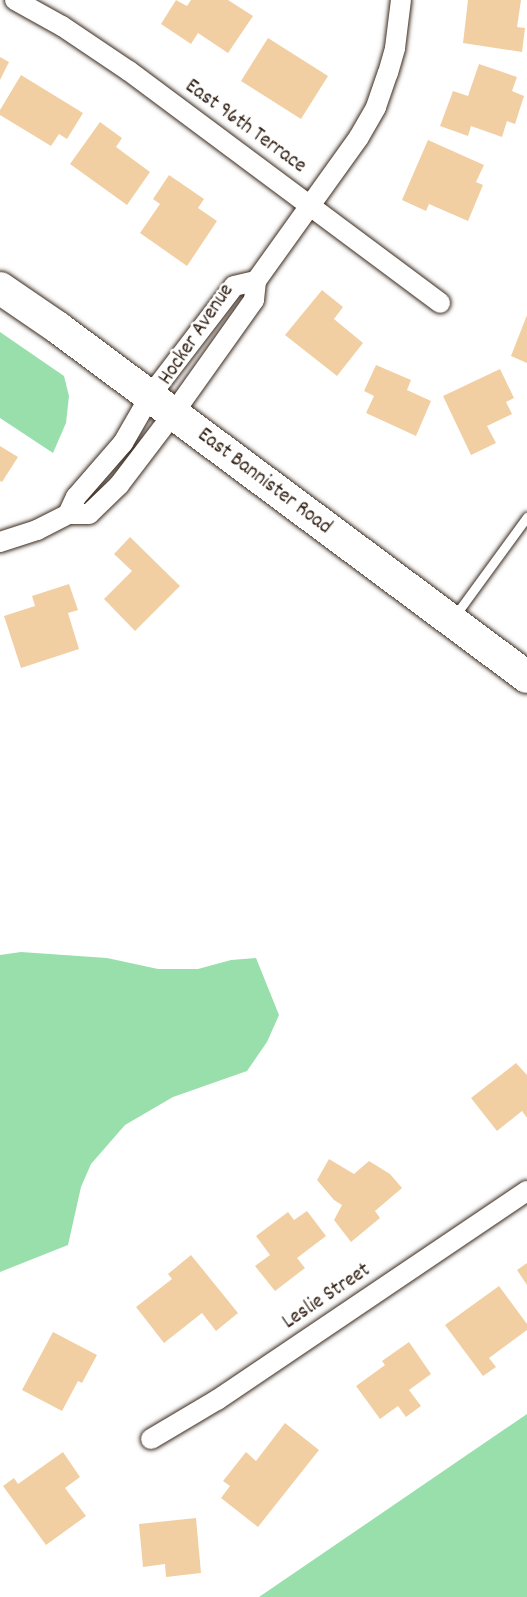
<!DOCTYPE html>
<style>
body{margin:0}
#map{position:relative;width:527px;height:1597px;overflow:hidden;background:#fff;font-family:Dekko,sans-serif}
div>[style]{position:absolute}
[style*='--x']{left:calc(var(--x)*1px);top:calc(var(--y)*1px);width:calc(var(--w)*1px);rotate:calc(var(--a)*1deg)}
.green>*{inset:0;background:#99dfac}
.building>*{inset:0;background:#f2cfa3}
.roads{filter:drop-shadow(0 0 2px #3b2a1e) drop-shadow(0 0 2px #3b2a1e)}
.service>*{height:9px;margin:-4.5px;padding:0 4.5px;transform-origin:4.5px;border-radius:4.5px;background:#fff}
.minor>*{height:20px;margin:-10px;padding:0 10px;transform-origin:10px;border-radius:10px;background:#fff}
.primary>*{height:32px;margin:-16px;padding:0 16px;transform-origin:16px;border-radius:16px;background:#fff}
span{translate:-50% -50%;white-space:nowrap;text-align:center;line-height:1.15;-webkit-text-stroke:5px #fff;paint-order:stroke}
.street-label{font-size:21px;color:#3b2a1e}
</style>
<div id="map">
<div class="green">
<div style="clip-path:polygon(0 332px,64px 376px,69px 396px,66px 423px,53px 453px,0 418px)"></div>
<div style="clip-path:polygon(21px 952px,107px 958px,158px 969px,198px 969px,231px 960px,256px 958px,279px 1015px,267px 1042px,247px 1071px,173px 1097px,125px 1125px,91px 1164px,81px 1187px,68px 1245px,0 1272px,0 955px)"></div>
<div style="clip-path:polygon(527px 1414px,527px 1597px,259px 1597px)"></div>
</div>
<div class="building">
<div style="clip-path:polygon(176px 0,187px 6px,191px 0,228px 0,253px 16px,228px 53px,198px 33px,191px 44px,161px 24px)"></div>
<div style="clip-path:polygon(468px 0,521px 0,517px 27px,525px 28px,522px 52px,463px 43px)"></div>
<div style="clip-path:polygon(268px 38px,328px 76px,301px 119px,241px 81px)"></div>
<div style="clip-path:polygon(0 57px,9px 62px,0 80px)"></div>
<div style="clip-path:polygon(479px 64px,517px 77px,512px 91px,524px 96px,515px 124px,507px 121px,502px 137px,471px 126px,468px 136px,440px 126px,453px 91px,468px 96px)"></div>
<div style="clip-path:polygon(21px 75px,83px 113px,67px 139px,59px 134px,51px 146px,0 115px,0 110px)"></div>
<div style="clip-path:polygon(100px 122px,122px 138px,116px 147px,150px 172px,127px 205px,70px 164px)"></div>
<div style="clip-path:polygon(428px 140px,484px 165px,476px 182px,483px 185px,468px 221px,429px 204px,426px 211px,402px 200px)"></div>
<div style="clip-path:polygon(169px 175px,204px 199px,198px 208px,217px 221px,187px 266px,140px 233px,160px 204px,153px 199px)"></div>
<div style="clip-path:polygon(322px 290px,343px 307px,334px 319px,363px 343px,337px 376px,285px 335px)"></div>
<div style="clip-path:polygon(527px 315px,527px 363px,511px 356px)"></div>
<div style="clip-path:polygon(376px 365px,411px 380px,407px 390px,431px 401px,416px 436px,366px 413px,374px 396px,364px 391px)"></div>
<div style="clip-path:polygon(500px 369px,514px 398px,506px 402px,512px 414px,487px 426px,496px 443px,471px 455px,443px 396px)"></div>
<div style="clip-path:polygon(0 446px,18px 457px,2px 482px,0 481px)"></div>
<div style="clip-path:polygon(130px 537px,180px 586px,135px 631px,104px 599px,132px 571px,114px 554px)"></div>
<div style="clip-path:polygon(69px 584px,78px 610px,68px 613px,79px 649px,21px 668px,4px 616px,35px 606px,32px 596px)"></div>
<div style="clip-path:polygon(516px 1063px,527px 1075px,527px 1118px,522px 1111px,497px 1131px,471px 1098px)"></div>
<div style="clip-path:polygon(329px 1159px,354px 1174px,369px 1161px,390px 1174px,402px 1188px,375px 1211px,380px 1218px,351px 1242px,334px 1220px,342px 1205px,334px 1200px,317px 1180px)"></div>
<div style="clip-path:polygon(307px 1211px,326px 1236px,297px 1258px,305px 1268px,275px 1291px,255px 1266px,270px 1255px,256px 1236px,288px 1212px,294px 1220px)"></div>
<div style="clip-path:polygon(191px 1255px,238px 1313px,216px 1331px,202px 1313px,164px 1343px,136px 1307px,172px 1279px,168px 1274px)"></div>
<div style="clip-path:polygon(527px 1263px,527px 1285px,517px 1270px)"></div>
<div style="clip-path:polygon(499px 1286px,527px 1324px,527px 1330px,489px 1358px,496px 1367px,483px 1376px,445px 1325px)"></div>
<div style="clip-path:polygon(53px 1332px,97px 1355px,82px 1383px,78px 1381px,62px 1411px,22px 1390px)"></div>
<div style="clip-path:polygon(409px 1342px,431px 1374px,409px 1390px,421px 1406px,406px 1417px,398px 1406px,380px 1419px,356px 1386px,385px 1365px,382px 1361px)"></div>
<div style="clip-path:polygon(285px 1423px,319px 1450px,258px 1527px,221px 1498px,230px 1486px,223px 1481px,246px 1452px,256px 1461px)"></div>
<div style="clip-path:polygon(63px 1452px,80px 1477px,65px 1488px,86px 1516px,46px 1545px,3px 1486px,14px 1478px,18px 1484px)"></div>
<div style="clip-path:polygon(196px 1518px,201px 1573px,166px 1577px,165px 1564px,143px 1567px,139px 1524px)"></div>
</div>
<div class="roads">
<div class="service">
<div style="--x:454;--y:617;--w:124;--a:-53.9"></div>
</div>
<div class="minor">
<div style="--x:15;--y:0;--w:54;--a:29"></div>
<div style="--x:62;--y:26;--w:81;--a:33.9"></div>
<div style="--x:129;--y:71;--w:388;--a:36.7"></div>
<div style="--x:68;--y:514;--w:19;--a:-65"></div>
<div style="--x:76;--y:497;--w:72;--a:-49"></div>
<div style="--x:123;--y:443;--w:54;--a:-60.1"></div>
<div style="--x:150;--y:396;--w:138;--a:-52.6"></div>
<div style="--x:234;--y:286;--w:23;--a:-13"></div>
<div style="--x:0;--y:542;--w:39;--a:-18"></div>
<div style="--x:37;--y:530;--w:35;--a:-27"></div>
<div style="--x:68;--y:514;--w:21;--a:0"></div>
<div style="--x:89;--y:514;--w:42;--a:-44"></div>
<div style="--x:119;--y:485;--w:89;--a:-52.7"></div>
<div style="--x:173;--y:414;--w:140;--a:-54.6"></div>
<div style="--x:254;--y:300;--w:19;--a:-84"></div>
<div style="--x:256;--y:281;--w:177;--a:-54.4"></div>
<div style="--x:359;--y:137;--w:34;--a:-60"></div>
<div style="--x:376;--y:107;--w:36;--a:-71"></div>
<div style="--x:388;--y:73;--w:26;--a:-74"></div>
<div style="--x:395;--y:48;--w:48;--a:-82.9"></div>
<div style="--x:151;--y:1439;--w:77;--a:-30.6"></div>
<div style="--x:217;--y:1400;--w:374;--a:-34"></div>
</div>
<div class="primary">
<div style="--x:0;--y:288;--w:69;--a:34.4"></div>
<div style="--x:57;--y:327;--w:586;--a:36.67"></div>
</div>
</div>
<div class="street-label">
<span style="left:245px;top:127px;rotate:36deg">East 96th Terrace</span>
<span style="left:197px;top:335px;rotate:-56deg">Hocker Avenue</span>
<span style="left:264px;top:482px;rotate:37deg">East Bannister Road</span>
<span style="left:327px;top:1297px;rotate:-34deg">Leslie Street</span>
</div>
</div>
